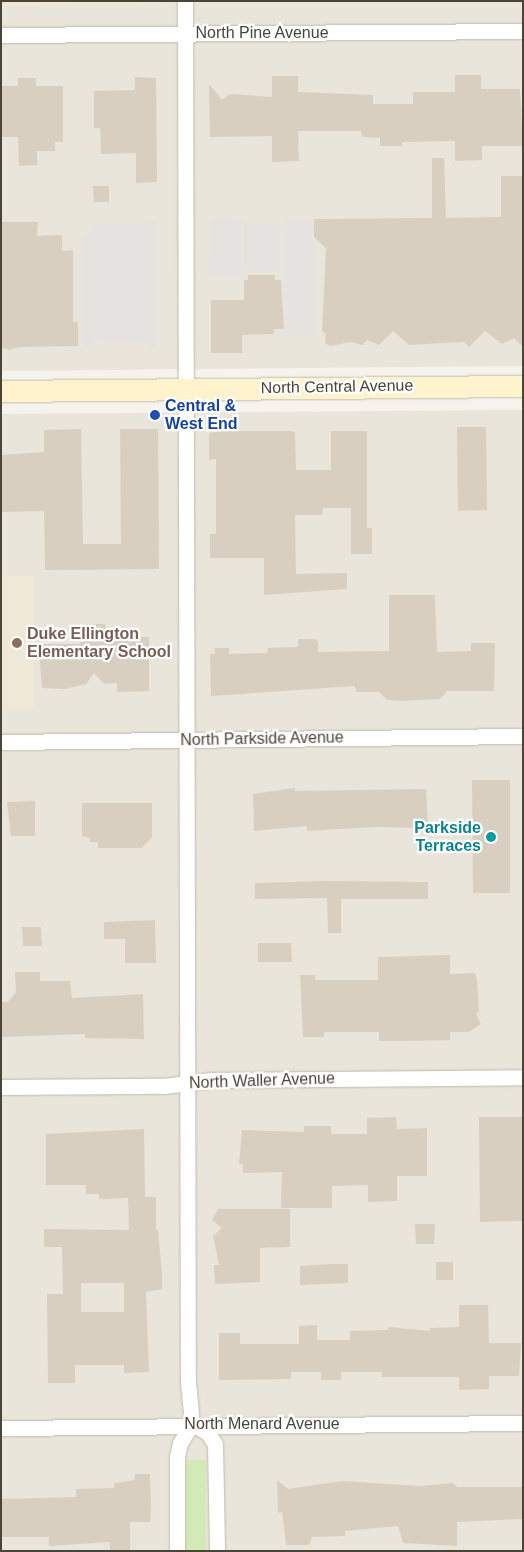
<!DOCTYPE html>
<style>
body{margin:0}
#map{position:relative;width:524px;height:1552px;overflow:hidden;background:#f6f3ec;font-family:Helvetica,sans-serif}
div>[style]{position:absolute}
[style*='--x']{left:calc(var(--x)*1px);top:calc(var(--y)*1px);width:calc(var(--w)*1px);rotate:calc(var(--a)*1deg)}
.residential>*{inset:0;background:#eae5da}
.education>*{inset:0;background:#efe8d6}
.green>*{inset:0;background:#d2eab5}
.parking>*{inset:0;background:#e5e3e0}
.building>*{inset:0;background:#d8cfc1}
.roads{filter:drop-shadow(0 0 1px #c2bbae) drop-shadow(0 0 1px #c2bbae)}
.street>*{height:15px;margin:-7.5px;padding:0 7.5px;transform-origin:7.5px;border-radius:7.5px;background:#fff}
.secondary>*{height:21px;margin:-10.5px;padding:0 10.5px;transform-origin:10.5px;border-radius:10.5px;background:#fff3cd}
.dots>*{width:14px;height:14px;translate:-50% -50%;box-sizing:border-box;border:2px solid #fff;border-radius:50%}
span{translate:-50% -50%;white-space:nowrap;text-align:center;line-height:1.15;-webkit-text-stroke:4.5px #fff;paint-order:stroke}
.street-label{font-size:16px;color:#4b4439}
.transit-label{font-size:16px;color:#164399;font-weight:700}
.left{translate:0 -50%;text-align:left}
.education-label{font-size:16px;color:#785e54;font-weight:700}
.culture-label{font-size:16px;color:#0d838f;font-weight:700}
.right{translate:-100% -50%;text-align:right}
.frame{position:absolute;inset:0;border:2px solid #4b4439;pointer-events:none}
</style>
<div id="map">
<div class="residential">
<div style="clip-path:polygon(1px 1px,523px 1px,523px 366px,1px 371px)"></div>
<div style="clip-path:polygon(523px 410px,523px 1551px,1px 1551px,1px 414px)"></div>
</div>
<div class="education">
<div style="clip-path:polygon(1px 1px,159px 1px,159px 4px,1px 6px)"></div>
<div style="clip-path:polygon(1px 576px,34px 576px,34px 710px,1px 710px)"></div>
</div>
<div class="green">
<div style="clip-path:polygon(183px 1460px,206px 1460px,206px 1551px,183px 1551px)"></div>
</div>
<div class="parking">
<div style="clip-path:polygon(210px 218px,242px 219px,241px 275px,208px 275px)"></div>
<div style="clip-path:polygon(284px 220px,312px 220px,312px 242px,316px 242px,316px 335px,284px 335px)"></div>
<div style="clip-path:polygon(156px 222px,156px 351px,143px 342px,95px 341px,81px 352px,81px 235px,91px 233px,93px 223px)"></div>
<div style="clip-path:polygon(244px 223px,281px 223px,280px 272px,244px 271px)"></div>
</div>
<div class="building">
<div style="clip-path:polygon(455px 75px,481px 75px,481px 89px,520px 89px,523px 146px,482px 146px,482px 160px,455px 161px,455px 141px,402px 142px,402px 146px,380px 146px,380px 138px,362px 137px,361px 131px,298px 131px,299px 161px,272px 162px,272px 136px,210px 137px,209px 84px,222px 100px,230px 94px,272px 97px,272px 76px,298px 76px,298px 92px,373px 95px,373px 104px,413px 104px,413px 92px,455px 92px)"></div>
<div style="clip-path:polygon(135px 77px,156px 78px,157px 182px,136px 183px,136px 153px,101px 154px,100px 128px,94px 128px,94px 91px,135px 90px)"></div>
<div style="clip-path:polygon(18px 78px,36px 78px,36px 86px,63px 86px,63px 142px,55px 142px,55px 151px,37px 151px,37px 165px,19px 166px,18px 137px,1px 137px,1px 86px,18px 86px)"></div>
<div style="clip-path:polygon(432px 158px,444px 158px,446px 218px,501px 217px,501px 176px,523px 176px,523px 347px,514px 338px,502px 344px,485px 331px,469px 347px,464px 342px,409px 345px,393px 331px,379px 345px,367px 340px,362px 345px,351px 342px,330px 346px,325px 343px,326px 334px,322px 331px,326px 248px,314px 237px,314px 219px,432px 218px)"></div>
<div style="clip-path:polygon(93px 186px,109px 186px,109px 202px,94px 202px)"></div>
<div style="clip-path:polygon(1px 222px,38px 222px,37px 236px,62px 235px,62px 251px,73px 250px,73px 322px,78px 322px,78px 346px,19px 347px,10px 350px,1px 347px)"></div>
<div style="clip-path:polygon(248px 275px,275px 275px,275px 280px,281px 280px,284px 329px,274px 329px,274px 334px,242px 335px,242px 353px,211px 353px,211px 300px,244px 300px,244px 280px,248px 280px)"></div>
<div style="clip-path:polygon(457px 427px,486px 427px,487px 510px,458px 511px)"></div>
<div style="clip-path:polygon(81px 429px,83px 544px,121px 544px,120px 429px,158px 429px,159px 569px,45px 570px,44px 511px,2px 512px,1px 455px,44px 452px,44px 430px)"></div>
<div style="clip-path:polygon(222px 431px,293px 431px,295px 433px,296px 470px,331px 470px,331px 431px,367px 431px,367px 528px,372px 528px,372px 554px,351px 554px,351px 508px,323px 508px,322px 515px,295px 515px,296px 574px,347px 573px,347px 589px,264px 595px,264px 558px,210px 558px,210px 534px,216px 534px,216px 459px,209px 460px,209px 433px)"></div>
<div style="clip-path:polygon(389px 595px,435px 595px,437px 652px,471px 651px,471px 643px,495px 643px,494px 691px,447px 691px,440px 699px,402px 701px,387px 700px,379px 692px,356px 692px,355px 686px,211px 696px,210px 654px,215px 654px,214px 648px,229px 648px,229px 654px,267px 653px,268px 648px,298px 647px,298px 639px,314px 639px,318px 641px,318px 652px,389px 651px)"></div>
<div style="clip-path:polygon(84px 624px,105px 624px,109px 637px,149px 637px,149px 691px,117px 692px,117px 683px,104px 684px,94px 673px,86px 684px,64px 689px,42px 688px,39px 650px,42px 650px,42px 644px,80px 644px)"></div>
<div style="clip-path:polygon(472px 780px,510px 780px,510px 893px,473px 893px)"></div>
<div style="clip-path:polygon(295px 788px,295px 791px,426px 789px,428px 828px,375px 827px,307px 831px,307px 826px,254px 831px,253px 794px)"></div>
<div style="clip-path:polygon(35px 801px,35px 836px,11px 836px,7px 802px)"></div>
<div style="clip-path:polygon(82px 803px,152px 803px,152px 837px,142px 848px,98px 848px,98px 842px,90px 842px,90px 838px,82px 836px)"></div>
<div style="clip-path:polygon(324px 881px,428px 882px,428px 899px,341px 899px,341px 933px,328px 933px,327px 898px,255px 899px,255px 883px)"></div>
<div style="clip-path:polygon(155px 920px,156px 963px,125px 963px,125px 939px,104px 939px,104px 922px)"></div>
<div style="clip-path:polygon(22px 927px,41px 927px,42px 946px,23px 946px)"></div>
<div style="clip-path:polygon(258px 943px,291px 943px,292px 962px,258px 962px)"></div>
<div style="clip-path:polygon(450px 955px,450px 974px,475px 973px,477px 979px,479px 1011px,476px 1014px,481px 1024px,469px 1032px,450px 1032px,450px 1040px,408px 1041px,379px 1041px,379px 1032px,324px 1032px,324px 1037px,303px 1037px,300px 975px,315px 975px,315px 980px,378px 980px,378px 957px)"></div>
<div style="clip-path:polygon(15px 972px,40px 972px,40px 981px,70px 981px,72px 998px,143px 994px,144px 1039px,85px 1038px,85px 1034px,1px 1037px,1px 1002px,8px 1002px,16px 992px)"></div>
<div style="clip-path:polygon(396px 1117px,397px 1129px,427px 1128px,427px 1176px,397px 1176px,397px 1201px,368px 1202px,368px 1185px,332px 1186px,332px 1208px,281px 1208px,282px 1172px,243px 1173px,243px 1164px,239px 1164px,242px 1130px,304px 1132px,304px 1126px,331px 1126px,331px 1134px,367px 1134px,367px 1118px)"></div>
<div style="clip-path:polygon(479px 1117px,523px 1117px,523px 1221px,480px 1222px)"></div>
<div style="clip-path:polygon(evenodd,144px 1129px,145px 1197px,156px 1197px,156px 1230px,158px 1230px,162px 1273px,162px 1289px,146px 1292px,149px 1372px,124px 1373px,124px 1365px,75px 1365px,75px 1383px,48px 1383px,47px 1294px,63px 1294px,62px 1247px,44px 1247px,44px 1229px,129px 1230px,128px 1198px,99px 1199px,99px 1194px,86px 1194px,86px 1185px,46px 1185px,46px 1134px,144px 1129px,81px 1283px,124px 1283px,124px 1312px,81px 1312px,81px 1283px)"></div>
<div style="clip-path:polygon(218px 1209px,290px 1209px,290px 1247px,260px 1248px,260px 1282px,215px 1284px,214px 1265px,219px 1265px,213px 1236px,222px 1228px,212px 1220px)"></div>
<div style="clip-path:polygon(415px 1224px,435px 1224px,434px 1244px,416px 1244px)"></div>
<div style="clip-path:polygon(436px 1262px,453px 1262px,453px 1280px,436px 1280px)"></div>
<div style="clip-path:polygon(331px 1264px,348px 1264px,348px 1283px,300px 1285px,300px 1266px)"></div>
<div style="clip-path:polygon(459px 1305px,488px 1305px,489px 1343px,521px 1343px,519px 1376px,489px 1376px,489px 1389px,459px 1390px,459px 1377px,382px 1377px,382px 1372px,341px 1372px,341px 1380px,321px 1380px,321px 1372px,291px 1372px,291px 1379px,219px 1380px,219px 1333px,240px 1333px,240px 1344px,299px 1344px,299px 1326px,317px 1325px,317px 1340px,350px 1340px,350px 1331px,388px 1330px,388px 1327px,430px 1331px,430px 1328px,459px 1327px)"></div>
<div style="clip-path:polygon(135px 1474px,150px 1474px,151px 1512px,150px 1522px,130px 1522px,130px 1551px,110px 1550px,110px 1542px,49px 1546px,49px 1537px,1px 1537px,1px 1499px,76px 1497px,76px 1489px,114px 1488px,114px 1483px,135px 1480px)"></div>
<div style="clip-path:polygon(277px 1480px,288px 1489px,342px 1481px,420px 1486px,453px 1483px,457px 1487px,523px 1487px,523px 1519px,457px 1522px,457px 1546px,403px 1543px,398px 1526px,345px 1531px,345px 1536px,312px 1537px,309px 1545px,286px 1545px,282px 1512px,278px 1513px)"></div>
</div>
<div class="roads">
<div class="street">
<div style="--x:185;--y:1;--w:1381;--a:89.88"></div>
<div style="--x:188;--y:1382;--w:42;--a:84.6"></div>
<div style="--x:1;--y:35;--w:522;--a:-0.44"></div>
<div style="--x:1;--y:742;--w:522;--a:-0.66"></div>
<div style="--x:1;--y:1087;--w:163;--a:-0.4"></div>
<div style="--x:164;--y:1086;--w:46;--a:-7.4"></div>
<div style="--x:210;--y:1080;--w:313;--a:-0.5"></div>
<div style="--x:192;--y:1424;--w:18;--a:29"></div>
<div style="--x:208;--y:1433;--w:13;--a:58"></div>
<div style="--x:215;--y:1444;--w:107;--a:88.9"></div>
<div style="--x:1;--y:1428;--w:522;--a:-0.55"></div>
<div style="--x:177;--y:1551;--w:94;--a:-90"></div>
<div style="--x:177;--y:1457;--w:14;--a:-78"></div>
<div style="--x:180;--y:1443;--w:22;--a:-58"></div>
</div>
<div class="secondary">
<div style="--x:1;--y:391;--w:522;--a:-0.55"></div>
</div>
</div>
<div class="dots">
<div style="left:155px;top:415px;background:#1a4fb4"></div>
<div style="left:17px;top:643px;background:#8d6e63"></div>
<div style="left:491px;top:837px;background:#0f9aa8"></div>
</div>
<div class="street-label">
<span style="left:262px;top:33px">North Pine Avenue</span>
<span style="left:337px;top:387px;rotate:-1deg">North Central Avenue</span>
<span style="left:262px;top:739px;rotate:-1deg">North Parkside Avenue</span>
<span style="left:262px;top:1081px;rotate:-2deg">North Waller Avenue</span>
<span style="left:262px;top:1424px">North Menard Avenue</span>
</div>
<div class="transit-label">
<span class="left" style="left:165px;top:415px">Central &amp;<br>West End</span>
</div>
<div class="education-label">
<span class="left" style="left:27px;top:643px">Duke Ellington<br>Elementary School</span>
</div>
<div class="culture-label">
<span class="right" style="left:481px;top:837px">Parkside<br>Terraces</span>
</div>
<div class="frame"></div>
</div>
